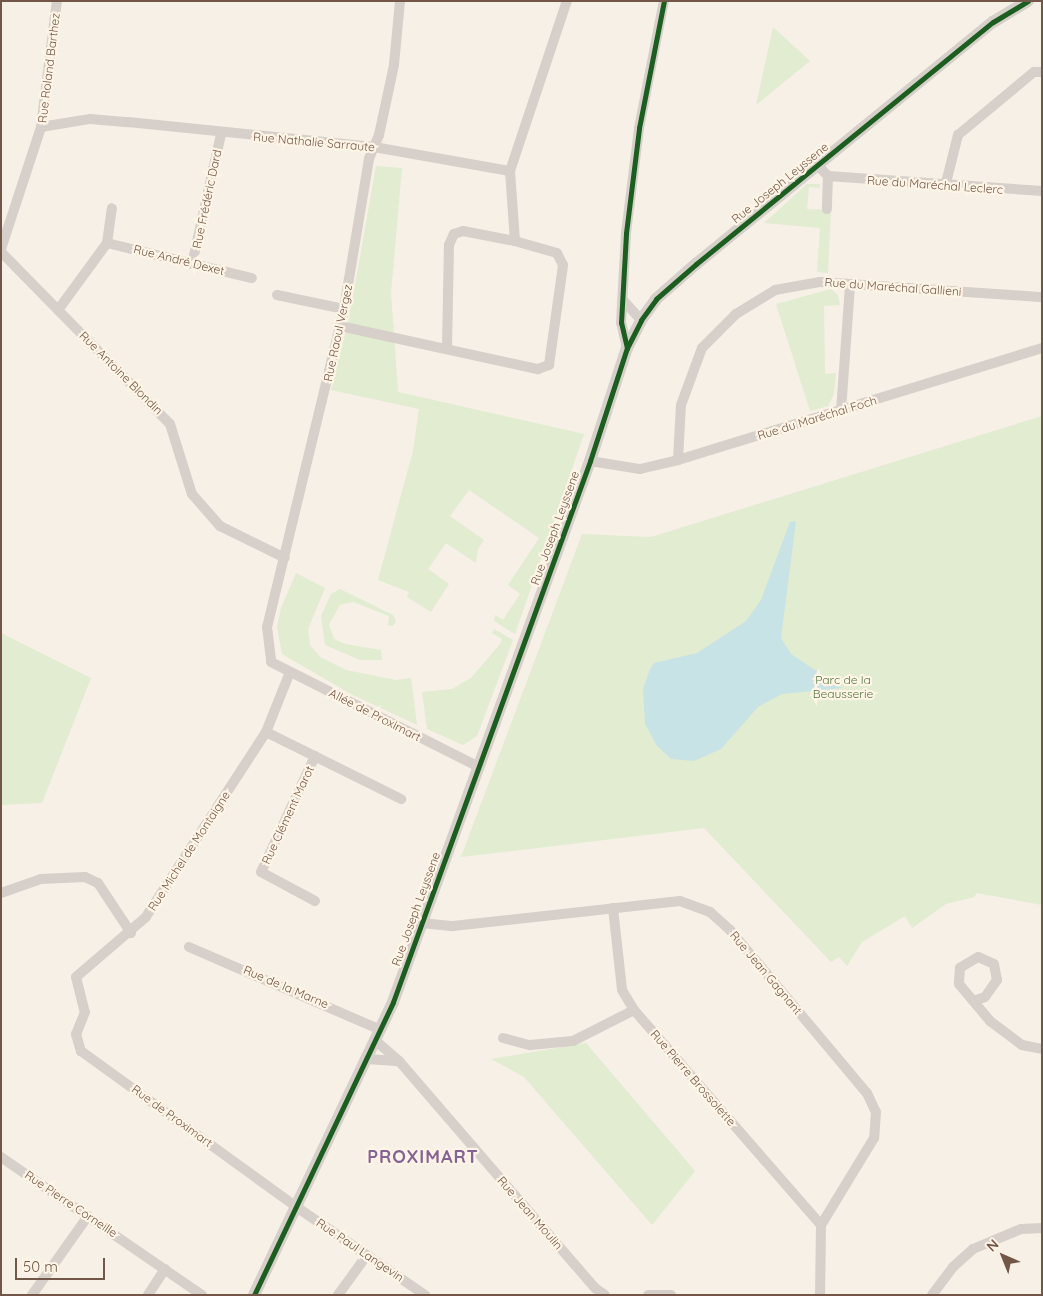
<!DOCTYPE html>
<meta charset="utf-8">
<style>
body{margin:0}
#map{position:relative;width:1043px;height:1296px;overflow:hidden;background:#f6f0e6;font-family:Quicksand,sans-serif}
div>[style]{position:absolute}
[style*='--x']{left:calc(var(--x)*1px);top:calc(var(--y)*1px);width:calc(var(--w)*1px);rotate:calc(var(--a)*1deg)}
.green>*{inset:0;background:#e1ecd1}
.water>*{inset:0;background:#c8e3e5}
.minor>*{height:10px;margin:-5px;padding:0 5px;transform-origin:5px;border-radius:5px;background:#d7cfc9}
.tertiary>*{height:12px;margin:-6px;padding:0 6px;transform-origin:6px;border-radius:6px;background:#d7cfc9}
.cycleway>*{height:5px;margin:-2.5px;padding:0 2.5px;transform-origin:2.5px;border-radius:2.5px;background:#1b5e20}
span{translate:-50% -50%;white-space:nowrap;text-align:center;line-height:1.15;-webkit-text-stroke:4.5px #fff5e6;paint-order:stroke}
.street-label{font-size:12px;color:#725748}
.park-label{font-size:12px;color:#507840}
.district-label{font-size:18px;color:#856395;font-weight:700;letter-spacing:1px}
.frame{position:absolute;inset:0;border:2px solid #725748;pointer-events:none}
.north{position:absolute;left:978px;top:1231px;width:50px;height:50px;-webkit-text-stroke:4px #fff5e6;paint-order:stroke;rotate:316deg;font-size:14px;font-weight:700;line-height:20px;text-align:center;color:#725748}
.north::after{content:'';display:block;margin:auto;width:18px;height:22px;background:#725748;clip-path:polygon(50% 0,100% 100%,50% 72%,0 100%)}
.scale{position:absolute;left:15px;top:1258px;width:90px;height:22px;box-sizing:border-box;border:2px solid #725748;border-top:0;padding-left:6px;font-size:15px;line-height:18px;white-space:nowrap;color:#725748;-webkit-text-stroke:4px #fff5e6;paint-order:stroke}
</style>
<div id="map">
<div class="green">
<div style="clip-path:polygon(773px 27px,810px 61px,756px 105px)"></div>
<div style="clip-path:polygon(376px 166px,402px 168px,391px 293px,398px 392px,584px 434px,515px 634px,494px 621px,495px 615px,503px 620px,520px 594px,508px 585px,539px 538px,469px 490px,450px 516px,484px 540px,478px 549px,476px 563px,446px 543px,428px 569px,449px 584px,431px 612px,407px 597px,409px 592px,378px 580px,413px 451px,419px 409px,331px 390px,349px 319px)"></div>
<div style="clip-path:polygon(807px 184px,820px 184px,820px 188px,809px 187px,807px 209px,831px 210px,828px 273px,817px 272px,820px 228px,764px 223px)"></div>
<div style="clip-path:polygon(831px 289px,838px 295px,840px 305px,824px 306px,825px 374px,836px 373px,834px 394px,828px 406px,810px 411px,776px 304px)"></div>
<div style="clip-path:polygon(1042px 416px,1042px 905px,977px 893px,974px 897px,946px 904px,912px 928px,905px 916px,862px 942px,847px 966px,839px 957px,831px 962px,704px 828px,461px 857px,582px 534px,651px 537px)"></div>
<div style="clip-path:polygon(296px 573px,325px 588px,308px 629px,310px 645px,320px 657px,346px 670px,396px 680px,411px 678px,417px 725px,351px 694px,282px 654px,277px 627px,281px 608px)"></div>
<div style="clip-path:polygon(340px 589px,393px 615px,396px 621px,393px 626px,388px 625px,389px 616px,353px 602px,340px 605px,329px 624px,334px 639px,345px 644px,381px 650px,382px 660px,360px 660px,325px 645px,321px 616px,331px 594px)"></div>
<div style="clip-path:polygon(494px 629px,513px 640px,477px 736px,463px 745px,427px 729px,422px 692px,452px 689px,471px 678px,500px 644px,502px 639px,492px 633px)"></div>
<div style="clip-path:polygon(1px 633px,91px 678px,42px 803px,1px 805px)"></div>
<div style="clip-path:polygon(586px 1043px,695px 1171px,652px 1225px,524px 1077px,491px 1059px)"></div>
</div>
<div class="water">
<div style="clip-path:polygon(796px 521px,781px 638px,791px 654px,842px 688px,782px 694px,758px 707px,721px 749px,694px 761px,671px 759px,657px 746px,645px 724px,643px 689px,650px 669px,654px 663px,697px 653px,746px 621px,761px 600px,790px 522px)"></div>
</div>
<div class="minor">
<div style="--x:400;--y:1;--w:64;--a:95.4"></div>
<div style="--x:394;--y:65;--w:72;--a:102.1"></div>
<div style="--x:379;--y:135;--w:26;--a:113"></div>
<div style="--x:369;--y:159;--w:152;--a:99.5"></div>
<div style="--x:344;--y:309;--w:327;--a:103.6"></div>
<div style="--x:267;--y:627;--w:35;--a:83"></div>
<div style="--x:271;--y:662;--w:233;--a:26.8"></div>
<div style="--x:41;--y:127;--w:50;--a:-9.3"></div>
<div style="--x:90;--y:119;--w:38;--a:5"></div>
<div style="--x:128;--y:122;--w:247;--a:5.8"></div>
<div style="--x:374;--y:147;--w:138;--a:10"></div>
<div style="--x:510;--y:171;--w:179;--a:-71.5"></div>
<div style="--x:817;--y:165;--w:16;--a:45"></div>
<div style="--x:828;--y:176;--w:33;--a:92"></div>
<div style="--x:828;--y:176;--w:215;--a:4"></div>
<div style="--x:945;--y:187;--w:54;--a:-76"></div>
<div style="--x:958;--y:135;--w:99;--a:-39.7"></div>
<div style="--x:1034;--y:72;--w:8;--a:0"></div>
<div style="--x:107;--y:243;--w:149;--a:13.6"></div>
<div style="--x:1;--y:249;--w:128;--a:-71.8"></div>
<div style="--x:41;--y:127;--w:127;--a:-82.8"></div>
<div style="--x:1;--y:252;--w:241;--a:45.5"></div>
<div style="--x:170;--y:424;--w:73;--a:72.6"></div>
<div style="--x:192;--y:494;--w:43;--a:48.8"></div>
<div style="--x:220;--y:526;--w:72;--a:26.2"></div>
<div style="--x:192;--y:264;--w:133;--a:-77.4"></div>
<div style="--x:277;--y:295;--w:68;--a:11.8"></div>
<div style="--x:623;--y:300;--w:27;--a:48"></div>
<div style="--x:58;--y:310;--w:83;--a:-53.8"></div>
<div style="--x:107;--y:243;--w:35;--a:-82"></div>
<div style="--x:340;--y:326;--w:203;--a:12.3"></div>
<div style="--x:538;--y:369;--w:12;--a:-20"></div>
<div style="--x:549;--y:365;--w:101;--a:-82"></div>
<div style="--x:563;--y:265;--w:13;--a:-117"></div>
<div style="--x:557;--y:253;--w:44;--a:-164.1"></div>
<div style="--x:515;--y:241;--w:70;--a:-94.1"></div>
<div style="--x:447;--y:348;--w:103;--a:-88.9"></div>
<div style="--x:449;--y:245;--w:12;--a:-66"></div>
<div style="--x:454;--y:234;--w:9;--a:-18"></div>
<div style="--x:463;--y:231;--w:53;--a:10.9"></div>
<div style="--x:627;--y:348;--w:26;--a:-103"></div>
<div style="--x:621;--y:323;--w:90;--a:-86.8"></div>
<div style="--x:626;--y:233;--w:106;--a:-82.9"></div>
<div style="--x:639;--y:128;--w:129;--a:-78.9"></div>
<div style="--x:841;--y:411;--w:127;--a:-85.9"></div>
<div style="--x:678;--y:460;--w:55;--a:-86.9"></div>
<div style="--x:681;--y:405;--w:61;--a:-69.8"></div>
<div style="--x:702;--y:348;--w:48;--a:-45"></div>
<div style="--x:736;--y:314;--w:46;--a:-31.6"></div>
<div style="--x:775;--y:290;--w:46;--a:-10.1"></div>
<div style="--x:820;--y:282;--w:223;--a:3.9"></div>
<div style="--x:590;--y:461;--w:51;--a:9.1"></div>
<div style="--x:640;--y:469;--w:39;--a:-13"></div>
<div style="--x:678;--y:460;--w:381;--a:-17.1"></div>
<div style="--x:290;--y:672;--w:65;--a:111.8"></div>
<div style="--x:266;--y:732;--w:221;--a:123"></div>
<div style="--x:146;--y:917;--w:92;--a:139.4"></div>
<div style="--x:76;--y:977;--w:36;--a:76"></div>
<div style="--x:85;--y:1012;--w:24;--a:112"></div>
<div style="--x:76;--y:1034;--w:18;--a:74"></div>
<div style="--x:81;--y:1051;--w:264;--a:35.9"></div>
<div style="--x:295;--y:1206;--w:158;--a:34.4"></div>
<div style="--x:266;--y:732;--w:151;--a:26.4"></div>
<div style="--x:1;--y:893;--w:42;--a:-19.3"></div>
<div style="--x:41;--y:879;--w:44;--a:-2.6"></div>
<div style="--x:85;--y:877;--w:14;--a:25"></div>
<div style="--x:98;--y:883;--w:60;--a:56.6"></div>
<div style="--x:315;--y:901;--w:61;--a:-151.8"></div>
<div style="--x:261;--y:872;--w:128;--a:-65"></div>
<div style="--x:613;--y:908;--w:82;--a:83.7"></div>
<div style="--x:622;--y:990;--w:23;--a:59"></div>
<div style="--x:634;--y:1010;--w:285;--a:49"></div>
<div style="--x:422;--y:923;--w:31;--a:6"></div>
<div style="--x:453;--y:926;--w:228;--a:-6.3"></div>
<div style="--x:680;--y:901;--w:32;--a:20"></div>
<div style="--x:710;--y:912;--w:27;--a:42"></div>
<div style="--x:730;--y:930;--w:213;--a:50"></div>
<div style="--x:867;--y:1093;--w:21;--a:65"></div>
<div style="--x:876;--y:1112;--w:26;--a:94"></div>
<div style="--x:874;--y:1138;--w:102;--a:121.3"></div>
<div style="--x:821;--y:1225;--w:70;--a:90.8"></div>
<div style="--x:189;--y:947;--w:209;--a:23.4"></div>
<div style="--x:976;--y:1000;--w:9;--a:-18"></div>
<div style="--x:985;--y:997;--w:21;--a:-55"></div>
<div style="--x:997;--y:980;--w:16;--a:-101"></div>
<div style="--x:994;--y:964;--w:17;--a:-156"></div>
<div style="--x:978;--y:957;--w:21;--a:149"></div>
<div style="--x:960;--y:968;--w:16;--a:94"></div>
<div style="--x:959;--y:984;--w:48;--a:50"></div>
<div style="--x:990;--y:1021;--w:40;--a:37"></div>
<div style="--x:1022;--y:1045;--w:20;--a:11"></div>
<div style="--x:503;--y:1038;--w:28;--a:15"></div>
<div style="--x:530;--y:1045;--w:43;--a:-5.3"></div>
<div style="--x:573;--y:1041;--w:68;--a:-26.9"></div>
<div style="--x:367;--y:1059;--w:32;--a:4"></div>
<div style="--x:399;--y:1061;--w:32;--a:-139"></div>
<div style="--x:399;--y:1061;--w:300;--a:49.2"></div>
<div style="--x:595;--y:1288;--w:12;--a:35"></div>
<div style="--x:1;--y:1157;--w:244;--a:34.5"></div>
<div style="--x:32;--y:1295;--w:97;--a:-54.7"></div>
<div style="--x:148;--y:1295;--w:31;--a:-57"></div>
<div style="--x:338;--y:1295;--w:49;--a:-54.1"></div>
<div style="--x:648;--y:1295;--w:23;--a:0"></div>
<div style="--x:932;--y:1295;--w:35;--a:-53"></div>
<div style="--x:953;--y:1267;--w:27;--a:-42"></div>
<div style="--x:973;--y:1249;--w:52;--a:-22.6"></div>
<div style="--x:1021;--y:1229;--w:21;--a:-3"></div>
</div>
<div class="tertiary">
<div style="--x:254;--y:1295;--w:324;--a:-64.6"></div>
<div style="--x:393;--y:1002;--w:576;--a:-69.99"></div>
<div style="--x:590;--y:461;--w:119;--a:-71.9"></div>
<div style="--x:627;--y:348;--w:31;--a:-63"></div>
<div style="--x:641;--y:320;--w:26;--a:-54"></div>
<div style="--x:656;--y:299;--w:53;--a:-41.2"></div>
<div style="--x:696;--y:264;--w:383;--a:-39.2"></div>
<div style="--x:993;--y:22;--w:41;--a:-31"></div>
</div>
<div class="cycleway">
<div style="--x:627;--y:348;--w:26;--a:-103"></div>
<div style="--x:621;--y:323;--w:90;--a:-86.8"></div>
<div style="--x:626;--y:233;--w:106;--a:-82.9"></div>
<div style="--x:639;--y:128;--w:129;--a:-78.9"></div>
<div style="--x:254;--y:1295;--w:324;--a:-64.6"></div>
<div style="--x:393;--y:1002;--w:576;--a:-69.99"></div>
<div style="--x:590;--y:461;--w:119;--a:-71.9"></div>
<div style="--x:627;--y:348;--w:31;--a:-63"></div>
<div style="--x:641;--y:320;--w:26;--a:-54"></div>
<div style="--x:656;--y:299;--w:53;--a:-41.2"></div>
<div style="--x:696;--y:264;--w:383;--a:-39.2"></div>
<div style="--x:993;--y:22;--w:41;--a:-31"></div>
</div>
<div class="street-label">
<span style="left:49px;top:68px;rotate:-83deg">Rue Roland Barthez</span>
<span style="left:314px;top:142px;rotate:5deg">Rue Nathalie Sarraute</span>
<span style="left:780px;top:183px;rotate:-39deg">Rue Joseph Leyssene</span>
<span style="left:935px;top:185px;rotate:4deg">Rue du Maréchal Leclerc</span>
<span style="left:207px;top:199px;rotate:-78deg">Rue Frédéric Dard</span>
<span style="left:179px;top:260px;rotate:14deg">Rue André Dexet</span>
<span style="left:893px;top:287px;rotate:4deg">Rue du Maréchal Gallieni</span>
<span style="left:338px;top:333px;rotate:-78deg">Rue Raoul Vergez</span>
<span style="left:121px;top:373px;rotate:45deg">Rue Antoine Blondin</span>
<span style="left:817px;top:418px;rotate:-17deg">Rue du Maréchal Foch</span>
<span style="left:555px;top:528px;rotate:-70deg">Rue Joseph Leyssene</span>
<span style="left:375px;top:715px;rotate:27deg">Allée de Proximart</span>
<span style="left:288px;top:815px;rotate:-65deg">Rue Clément Marot</span>
<span style="left:189px;top:851px;rotate:-57deg">Rue Michel de Montaigne</span>
<span style="left:416px;top:909px;rotate:-70deg">Rue Joseph Leyssene</span>
<span style="left:766px;top:973px;rotate:50deg">Rue Jean Gagnant</span>
<span style="left:286px;top:987px;rotate:23deg">Rue de la Marne</span>
<span style="left:693px;top:1078px;rotate:49deg">Rue Pierre Brossolette</span>
<span style="left:172px;top:1116px;rotate:36deg">Rue de Proximart</span>
<span style="left:71px;top:1204px;rotate:34deg">Rue Pierre Corneille</span>
<span style="left:530px;top:1213px;rotate:49deg">Rue Jean Moulin</span>
<span style="left:360px;top:1250px;rotate:34deg">Rue Paul Langevin</span>
</div>
<div class="park-label">
<span style="left:843px;top:687px">Parc de la<br>Beausserie</span>
</div>
<div class="district-label">
<span style="left:423px;top:1157px">PROXIMART</span>
</div>
<div class="frame"></div>
<div class="north">N</div>
<div class="scale">50 m</div>
</div>
